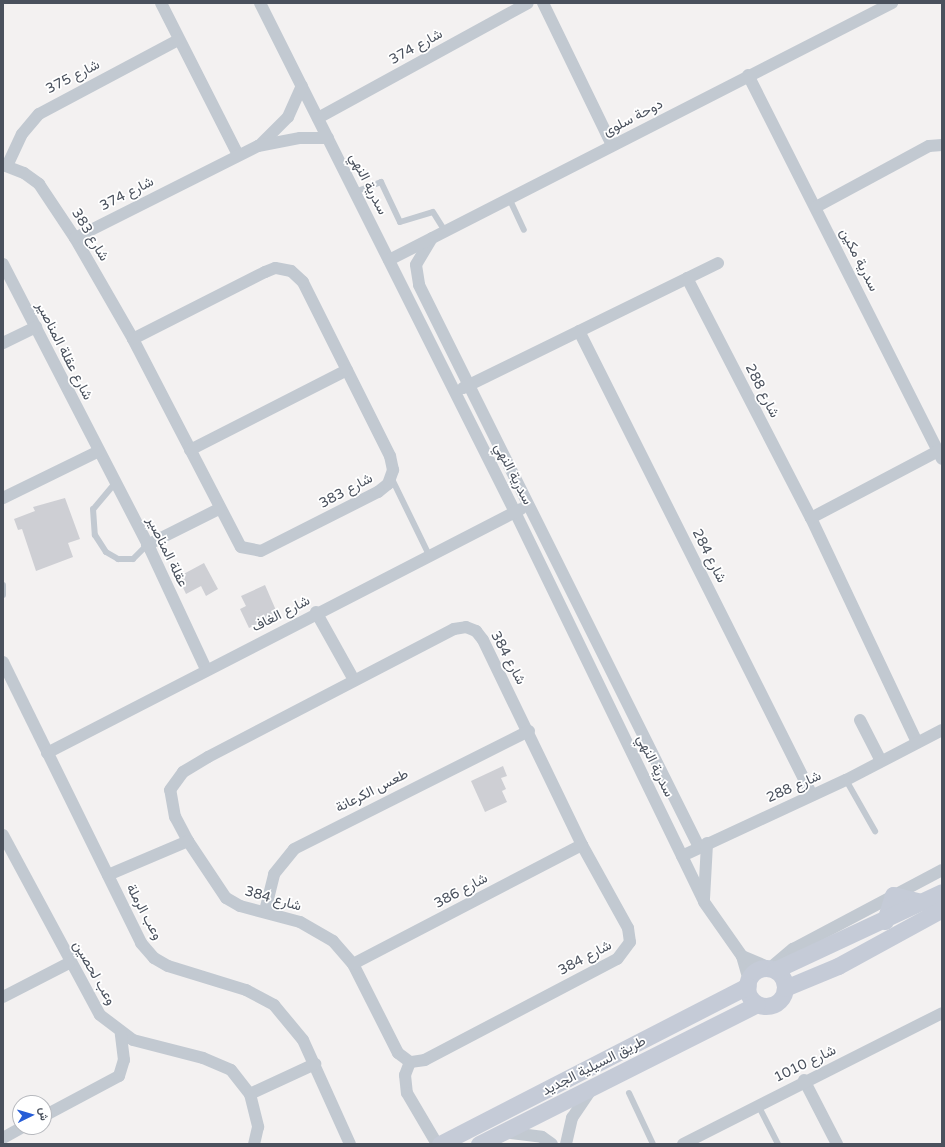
<!DOCTYPE html>
<meta charset="utf-8">
<style>
body{margin:0}
#map{position:relative;width:945px;height:1147px;overflow:hidden;background:#f3f1f1;font-family:"Varela Round",Vazirmatn,sans-serif}
div>[style]{position:absolute}
[style*='--x']{left:calc(var(--x)*1px);top:calc(var(--y)*1px);width:calc(var(--w)*1px);rotate:calc(var(--a)*1deg)}
.building>*{inset:0;background:#cecfd4}
.lane>*{height:6px;margin:-3px;padding:0 3px;transform-origin:3px;border-radius:3px;background:#c2c9d1}
.street>*{height:12px;margin:-6px;padding:0 6px;transform-origin:6px;border-radius:6px;background:#c2c9d1}
.secondary>*{height:17px;margin:-8.5px;padding:0 8.5px;transform-origin:8.5px;border-radius:8.5px;background:#c5cbd7}
.secondary>.ring{margin:-8.5px;padding:0;box-sizing:content-box;background:none;border:17px solid #c5cbd7;border-radius:50%}
span{translate:-50% -50%;white-space:nowrap;text-align:center;line-height:1.15;-webkit-text-stroke:3.5px #fff;paint-order:stroke}
.street-label{font-size:14px;color:#4a515d}
.frame{position:absolute;inset:0;border:4px solid #4a515d;pointer-events:none}
.north{position:absolute;left:12px;top:1095px;width:40px;height:40px;box-sizing:border-box;background:#fff;border:1px solid #b7b9be;border-radius:50%;rotate:85deg;font-size:11px;font-weight:700;line-height:16px;text-align:center;color:#4a515d}
.north::after{content:'';display:block;margin:auto;width:14px;height:18px;background:#275dd7;clip-path:polygon(50% 0,100% 100%,50% 72%,0 100%)}
</style>
<div id="map">
<div class="building">
<div style="clip-path:polygon(65px 498px,80px 539px,68px 543px,73px 557px,36px 571px,22px 529px,18px 530px,14px 519px,35px 511px,33px 507px)"></div>
<div style="clip-path:polygon(204px 563px,218px 589px,206px 596px,201px 586px,186px 594px,178px 577px)"></div>
<div style="clip-path:polygon(265px 585px,278px 615px,249px 628px,240px 609px,246px 606px,241px 596px)"></div>
<div style="clip-path:polygon(503px 766px,507px 776px,501px 778px,506px 789px,502px 791px,507px 802px,485px 812px,471px 781px)"></div>
</div>
<div class="lane">
<div style="--x:355;--y:192;--w:28;--a:-21"></div>
<div style="--x:381;--y:182;--w:44;--a:64.6"></div>
<div style="--x:400;--y:222;--w:34;--a:-17"></div>
<div style="--x:433;--y:212;--w:22;--a:58"></div>
<div style="--x:509;--y:198;--w:35;--a:65"></div>
<div style="--x:391;--y:477;--w:87;--a:64"></div>
<div style="--x:116;--y:482;--w:35;--a:130"></div>
<div style="--x:93;--y:509;--w:26;--a:86"></div>
<div style="--x:95;--y:535;--w:20;--a:57"></div>
<div style="--x:106;--y:552;--w:14;--a:30"></div>
<div style="--x:118;--y:559;--w:15;--a:0"></div>
<div style="--x:133;--y:559;--w:20;--a:-45"></div>
<div style="--x:3;--y:585;--w:10;--a:90"></div>
<div style="--x:846;--y:780;--w:59;--a:60.4"></div>
<div style="--x:629;--y:1093;--w:56;--a:64.8"></div>
<div style="--x:758;--y:1105;--w:44;--a:62.9"></div>
</div>
<div class="street">
<div style="--x:161;--y:3;--w:170;--a:63.1"></div>
<div style="--x:260;--y:3;--w:569;--a:63.39"></div>
<div style="--x:515;--y:512;--w:433;--a:64.1"></div>
<div style="--x:704;--y:902;--w:66;--a:54.9"></div>
<div style="--x:742;--y:956;--w:25;--a:74"></div>
<div style="--x:543;--y:3;--w:158;--a:64.1"></div>
<div style="--x:748;--y:75;--w:430;--a:63.2"></div>
<div style="--x:318;--y:118;--w:239;--a:-28.7"></div>
<div style="--x:261;--y:144;--w:38;--a:-45"></div>
<div style="--x:288;--y:117;--w:34;--a:-66"></div>
<div style="--x:3;--y:165;--w:22;--a:21"></div>
<div style="--x:24;--y:173;--w:19;--a:36"></div>
<div style="--x:39;--y:184;--w:65;--a:56.3"></div>
<div style="--x:75;--y:238;--w:116;--a:60.1"></div>
<div style="--x:133;--y:339;--w:234;--a:62.6"></div>
<div style="--x:241;--y:547;--w:20;--a:11"></div>
<div style="--x:261;--y:551;--w:131;--a:-26.8"></div>
<div style="--x:378;--y:492;--w:13;--a:-39"></div>
<div style="--x:388;--y:484;--w:15;--a:-70"></div>
<div style="--x:393;--y:470;--w:14;--a:-102"></div>
<div style="--x:390;--y:456;--w:195;--a:-116.6"></div>
<div style="--x:303;--y:282;--w:16;--a:-137"></div>
<div style="--x:291;--y:271;--w:16;--a:-169"></div>
<div style="--x:275;--y:268;--w:11;--a:158"></div>
<div style="--x:265;--y:272;--w:148;--a:153.1"></div>
<div style="--x:7;--y:166;--w:35;--a:-65"></div>
<div style="--x:22;--y:134;--w:26;--a:-50"></div>
<div style="--x:39;--y:114;--w:157;--a:-28"></div>
<div style="--x:816;--y:207;--w:128;--a:-28.4"></div>
<div style="--x:929;--y:146;--w:13;--a:-4"></div>
<div style="--x:75;--y:238;--w:205;--a:-26.7"></div>
<div style="--x:258;--y:146;--w:43;--a:-10.8"></div>
<div style="--x:300;--y:138;--w:28;--a:0"></div>
<div style="--x:432;--y:238;--w:31;--a:121"></div>
<div style="--x:416;--y:265;--w:20;--a:81"></div>
<div style="--x:419;--y:285;--w:628;--a:63.52"></div>
<div style="--x:389;--y:260;--w:565;--a:-27.06"></div>
<div style="--x:3;--y:264;--w:321;--a:62.7"></div>
<div style="--x:150;--y:549;--w:132;--a:65"></div>
<div style="--x:687;--y:278;--w:270;--a:62.7"></div>
<div style="--x:811;--y:518;--w:248;--a:64.7"></div>
<div style="--x:579;--y:331;--w:519;--a:63.34"></div>
<div style="--x:3;--y:343;--w:37;--a:-26"></div>
<div style="--x:463;--y:388;--w:284;--a:-26.1"></div>
<div style="--x:190;--y:450;--w:176;--a:-27"></div>
<div style="--x:3;--y:498;--w:105;--a:-26.1"></div>
<div style="--x:811;--y:518;--w:144;--a:-27.8"></div>
<div style="--x:147;--y:545;--w:80;--a:-26.6"></div>
<div style="--x:316;--y:612;--w:78;--a:60.8"></div>
<div style="--x:466;--y:627;--w:11;--a:22"></div>
<div style="--x:476;--y:631;--w:11;--a:52"></div>
<div style="--x:483;--y:640;--w:228;--a:64.2"></div>
<div style="--x:582;--y:845;--w:95;--a:61"></div>
<div style="--x:628;--y:928;--w:14;--a:82"></div>
<div style="--x:630;--y:942;--w:21;--a:127"></div>
<div style="--x:617;--y:959;--w:217;--a:152.3"></div>
<div style="--x:425;--y:1060;--w:15;--a:172"></div>
<div style="--x:410;--y:1062;--w:15;--a:-143"></div>
<div style="--x:398;--y:1053;--w:100;--a:-116.8"></div>
<div style="--x:353;--y:964;--w:30;--a:-131"></div>
<div style="--x:333;--y:941;--w:38;--a:-150"></div>
<div style="--x:300;--y:922;--w:62;--a:-165.1"></div>
<div style="--x:240;--y:906;--w:16;--a:-150"></div>
<div style="--x:226;--y:898;--w:69;--a:-123.7"></div>
<div style="--x:188;--y:841;--w:27;--a:-118"></div>
<div style="--x:175;--y:817;--w:27;--a:-100"></div>
<div style="--x:170;--y:790;--w:22;--a:-54"></div>
<div style="--x:183;--y:772;--w:29;--a:-31"></div>
<div style="--x:208;--y:757;--w:277;--a:-27.5"></div>
<div style="--x:454;--y:629;--w:12;--a:-9"></div>
<div style="--x:3;--y:662;--w:313;--a:63.8"></div>
<div style="--x:141;--y:943;--w:20;--a:49"></div>
<div style="--x:154;--y:958;--w:16;--a:30"></div>
<div style="--x:168;--y:966;--w:82;--a:17.1"></div>
<div style="--x:246;--y:990;--w:32;--a:28"></div>
<div style="--x:274;--y:1005;--w:45;--a:50.4"></div>
<div style="--x:303;--y:1040;--w:114;--a:65.7"></div>
<div style="--x:860;--y:720;--w:46;--a:62.9"></div>
<div style="--x:47;--y:753;--w:533;--a:-27.24"></div>
<div style="--x:3;--y:835;--w:204;--a:61.7"></div>
<div style="--x:100;--y:1015;--w:41;--a:37.1"></div>
<div style="--x:133;--y:1040;--w:72;--a:14.4"></div>
<div style="--x:203;--y:1058;--w:30;--a:23"></div>
<div style="--x:231;--y:1070;--w:31;--a:52"></div>
<div style="--x:250;--y:1094;--w:34;--a:76"></div>
<div style="--x:258;--y:1127;--w:17;--a:103"></div>
<div style="--x:682;--y:856;--w:181;--a:-24.9"></div>
<div style="--x:846;--y:780;--w:108;--a:-27.5"></div>
<div style="--x:108;--y:875;--w:87;--a:-23"></div>
<div style="--x:704;--y:899;--w:56;--a:-86.9"></div>
<div style="--x:265;--y:911;--w:38;--a:-76"></div>
<div style="--x:274;--y:874;--w:32;--a:-51"></div>
<div style="--x:294;--y:849;--w:263;--a:-26.7"></div>
<div style="--x:742;--y:956;--w:30;--a:23"></div>
<div style="--x:770;--y:968;--w:30;--a:-40"></div>
<div style="--x:793;--y:949;--w:169;--a:-27.9"></div>
<div style="--x:353;--y:964;--w:258;--a:-27.5"></div>
<div style="--x:3;--y:997;--w:74;--a:-27.3"></div>
<div style="--x:410;--y:1062;--w:14;--a:111"></div>
<div style="--x:405;--y:1075;--w:18;--a:84"></div>
<div style="--x:407;--y:1093;--w:59;--a:59.5"></div>
<div style="--x:804;--y:1080;--w:72;--a:62.7"></div>
<div style="--x:250;--y:1094;--w:72;--a:-24.8"></div>
<div style="--x:44;--y:1116;--w:85;--a:-28.1"></div>
<div style="--x:119;--y:1076;--w:17;--a:-73"></div>
<div style="--x:124;--y:1060;--w:26;--a:-97"></div>
<div style="--x:503;--y:1132;--w:39;--a:7"></div>
<div style="--x:542;--y:1137;--w:12;--a:35"></div>
<div style="--x:3;--y:1138;--w:23;--a:-29"></div>
<div style="--x:566;--y:1144;--w:27;--a:-77"></div>
<div style="--x:572;--y:1118;--w:36;--a:-56"></div>
<div style="--x:683;--y:1144;--w:290;--a:-26.8"></div>
</div>
<div class="secondary">
<div style="--x:885;--y:921;--w:27;--a:-73"></div>
<div style="--x:893;--y:895;--w:29;--a:14"></div>
<div class="ring" style="left:747px;top:968px;width:21px;height:21px"></div>
<div style="--x:775;--y:970;--w:184;--a:-25"></div>
<div style="--x:785;--y:988;--w:57;--a:-22.5"></div>
<div style="--x:838;--y:966;--w:119;--a:-28.7"></div>
<div style="--x:440;--y:1144;--w:346;--a:-27.2"></div>
<div style="--x:479;--y:1144;--w:311;--a:-26.7"></div>
</div>
<div class="street-label">
<span style="left:416px;top:47px;rotate:-29deg">شارع 374</span>
<span style="left:73px;top:77px;rotate:-27deg">شارع 375</span>
<span style="left:633px;top:118px;rotate:-27deg">دوحة سلوى</span>
<span style="left:368px;top:184px;rotate:63deg">سدرية النهي</span>
<span style="left:127px;top:194px;rotate:-27deg">شارع 374</span>
<span style="left:90px;top:235px;rotate:59deg">شارع 383</span>
<span style="left:859px;top:260px;rotate:63deg">سدرية مكين</span>
<span style="left:64px;top:351px;rotate:63deg">شارع عقلة المناصير</span>
<span style="left:762px;top:391px;rotate:63deg">شارع 288</span>
<span style="left:513px;top:474px;rotate:63deg">سدرية النهي</span>
<span style="left:346px;top:491px;rotate:-28deg">شارع 383</span>
<span style="left:167px;top:552px;rotate:64deg">عقلة المناصير</span>
<span style="left:709px;top:556px;rotate:63deg">شارع 284</span>
<span style="left:281px;top:614px;rotate:-27deg">شارع الغاف</span>
<span style="left:508px;top:658px;rotate:62deg">شارع 384</span>
<span style="left:655px;top:766px;rotate:64deg">سدرية النهي</span>
<span style="left:794px;top:787px;rotate:-24deg">شارع 288</span>
<span style="left:372px;top:791px;rotate:-27deg">طعس الكرعانة</span>
<span style="left:461px;top:891px;rotate:-28deg">شارع 386</span>
<span style="left:273px;top:899px;rotate:16deg">شارع 384</span>
<span style="left:144px;top:912px;rotate:62deg">وعب الرملة</span>
<span style="left:585px;top:958px;rotate:-28deg">شارع 384</span>
<span style="left:94px;top:973px;rotate:60deg">وعب لحصين</span>
<span style="left:805px;top:1064px;rotate:-26deg">شارع 1010</span>
<span style="left:594px;top:1066px;rotate:-27deg">طريق السيلية الجديد</span>
</div>
<div class="frame"></div>
<div class="north">ش</div>
</div>
